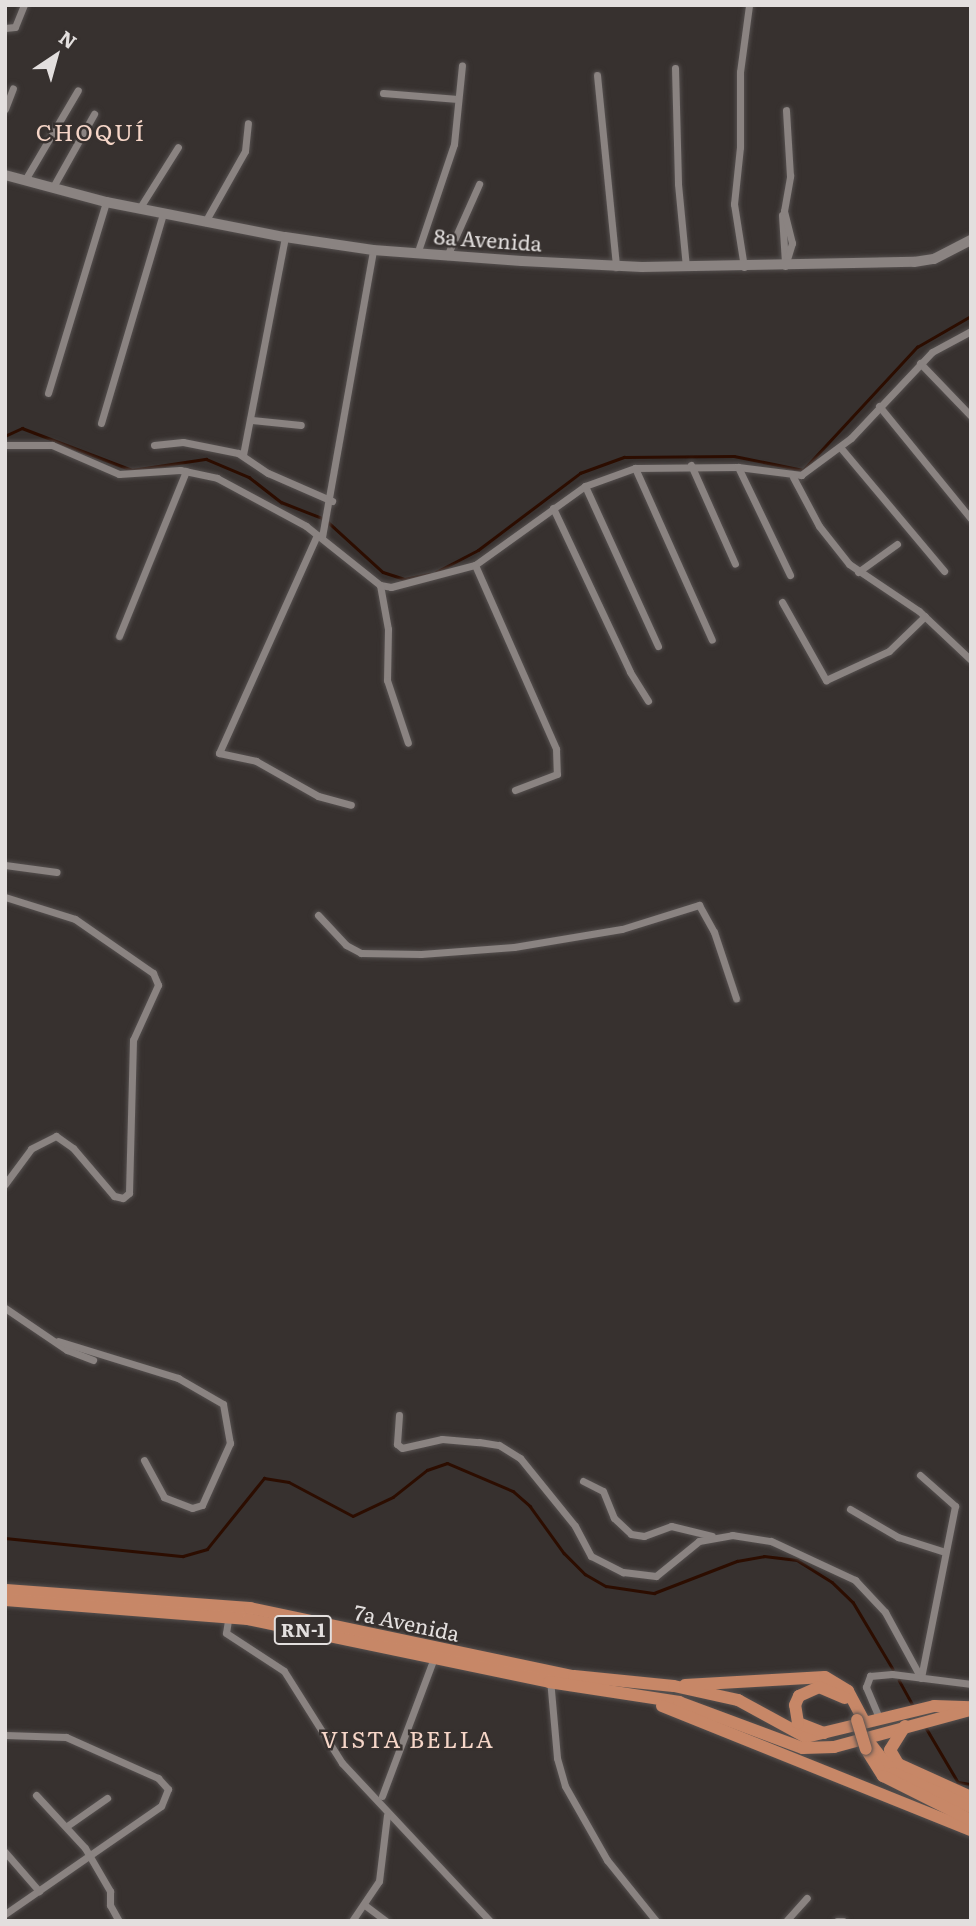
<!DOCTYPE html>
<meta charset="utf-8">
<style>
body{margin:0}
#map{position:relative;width:976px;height:1926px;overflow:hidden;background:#37312f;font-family:Literata,serif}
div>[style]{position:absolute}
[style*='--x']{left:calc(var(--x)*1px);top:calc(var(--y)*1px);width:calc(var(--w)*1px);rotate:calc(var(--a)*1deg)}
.stream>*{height:2.5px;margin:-1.25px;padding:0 1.25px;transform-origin:1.25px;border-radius:1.25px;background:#2c0d00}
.roads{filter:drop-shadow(0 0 2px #55504f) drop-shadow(0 0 2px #55504f)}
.minor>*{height:7px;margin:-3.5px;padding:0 3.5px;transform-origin:3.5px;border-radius:3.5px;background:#8a8381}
.tertiary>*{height:10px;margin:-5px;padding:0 5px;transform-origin:5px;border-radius:5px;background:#8a8381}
.primary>*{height:12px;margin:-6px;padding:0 6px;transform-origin:6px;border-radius:6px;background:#c78767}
.bridges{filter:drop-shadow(0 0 2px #55504f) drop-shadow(0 0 2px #55504f)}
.primary-bridge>*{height:12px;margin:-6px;padding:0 6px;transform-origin:6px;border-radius:6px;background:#c78767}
span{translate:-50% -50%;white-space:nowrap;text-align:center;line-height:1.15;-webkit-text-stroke:5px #37312f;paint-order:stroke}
.shield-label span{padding:2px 5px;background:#37312f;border:2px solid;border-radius:5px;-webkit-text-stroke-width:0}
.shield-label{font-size:19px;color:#e3dfde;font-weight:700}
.street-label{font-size:21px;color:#e3dfde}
.neighbourhood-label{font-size:23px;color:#f6d6c8;letter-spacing:2px}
.frame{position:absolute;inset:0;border:7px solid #e3dfde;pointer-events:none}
.north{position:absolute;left:21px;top:21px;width:70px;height:70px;-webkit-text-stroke:5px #37312f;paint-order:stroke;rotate:36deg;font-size:19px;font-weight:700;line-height:28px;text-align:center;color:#e3dfde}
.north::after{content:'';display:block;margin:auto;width:24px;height:32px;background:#e3dfde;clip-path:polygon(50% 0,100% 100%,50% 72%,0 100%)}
</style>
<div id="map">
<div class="stream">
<div style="--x:5;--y:436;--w:19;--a:-25"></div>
<div style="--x:22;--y:428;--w:118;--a:20.9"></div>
<div style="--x:132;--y:470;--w:75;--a:-8.5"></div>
<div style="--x:206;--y:459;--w:47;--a:22.7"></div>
<div style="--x:249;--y:477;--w:41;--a:38"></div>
<div style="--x:281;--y:502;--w:44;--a:21.3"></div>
<div style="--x:328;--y:522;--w:74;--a:42.3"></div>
<div style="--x:383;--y:572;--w:23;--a:18"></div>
<div style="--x:405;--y:579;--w:25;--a:-12"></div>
<div style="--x:436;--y:572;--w:47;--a:-27.6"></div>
<div style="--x:478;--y:550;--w:128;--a:-37"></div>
<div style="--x:580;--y:473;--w:47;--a:-20"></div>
<div style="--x:624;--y:457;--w:110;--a:-0.5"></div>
<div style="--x:734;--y:456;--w:70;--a:11.5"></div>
<div style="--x:803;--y:470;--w:168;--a:-47.2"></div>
<div style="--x:917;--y:347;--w:62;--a:-29.9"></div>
<div style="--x:5;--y:1538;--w:179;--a:5.8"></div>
<div style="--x:183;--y:1556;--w:25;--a:-16"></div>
<div style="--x:207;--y:1549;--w:91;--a:-51.2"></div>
<div style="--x:264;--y:1478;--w:25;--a:9"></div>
<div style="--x:289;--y:1482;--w:72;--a:28"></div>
<div style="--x:353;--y:1516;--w:44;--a:-25.4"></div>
<div style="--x:393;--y:1497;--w:43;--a:-38.5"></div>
<div style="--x:427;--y:1470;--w:21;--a:-19"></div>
<div style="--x:447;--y:1463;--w:72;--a:23"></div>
<div style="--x:513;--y:1491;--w:23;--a:41"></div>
<div style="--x:530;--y:1506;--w:58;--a:54.1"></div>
<div style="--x:564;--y:1553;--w:30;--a:45"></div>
<div style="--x:585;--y:1574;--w:24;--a:30"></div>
<div style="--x:606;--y:1586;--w:49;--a:8.3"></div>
<div style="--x:654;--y:1593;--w:89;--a:-21.1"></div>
<div style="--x:737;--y:1561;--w:27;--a:-10"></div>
<div style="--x:764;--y:1556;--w:33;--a:7"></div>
<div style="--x:797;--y:1560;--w:41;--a:32.2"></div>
<div style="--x:832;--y:1582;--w:29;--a:44"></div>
<div style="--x:853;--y:1602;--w:78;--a:59.2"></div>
<div style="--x:899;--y:1680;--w:29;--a:61"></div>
<div style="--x:925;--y:1726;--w:65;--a:59.5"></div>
<div style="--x:958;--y:1782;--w:13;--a:9"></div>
</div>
<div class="roads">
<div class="minor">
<div style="--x:5;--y:28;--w:10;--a:-6"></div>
<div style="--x:15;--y:27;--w:24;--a:-68"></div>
<div style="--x:675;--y:68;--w:116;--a:88.5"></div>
<div style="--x:678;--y:184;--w:83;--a:84.5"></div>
<div style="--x:597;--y:75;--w:193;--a:84.3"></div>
<div style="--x:383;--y:93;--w:75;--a:4.6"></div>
<div style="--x:5;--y:109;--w:22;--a:-69"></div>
<div style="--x:25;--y:180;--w:104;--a:-59.5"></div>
<div style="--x:53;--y:187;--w:84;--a:-60.7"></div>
<div style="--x:139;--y:209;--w:73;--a:-57.8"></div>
<div style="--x:782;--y:215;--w:48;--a:86.4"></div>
<div style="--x:205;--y:222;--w:81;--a:-60.6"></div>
<div style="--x:245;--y:151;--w:28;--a:-84"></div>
<div style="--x:417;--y:254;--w:116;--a:-71.4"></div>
<div style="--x:454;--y:144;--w:79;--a:-84.2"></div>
<div style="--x:447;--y:256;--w:79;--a:-66"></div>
<div style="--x:785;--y:266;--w:24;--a:-73"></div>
<div style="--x:792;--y:243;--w:33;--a:-104"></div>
<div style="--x:784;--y:211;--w:36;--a:-80"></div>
<div style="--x:790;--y:176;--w:66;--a:-93.5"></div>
<div style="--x:744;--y:267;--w:64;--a:-99"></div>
<div style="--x:734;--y:204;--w:57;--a:-84"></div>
<div style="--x:740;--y:147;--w:75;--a:-90"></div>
<div style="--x:740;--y:72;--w:68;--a:-82.3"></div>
<div style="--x:920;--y:363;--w:74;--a:46.1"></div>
<div style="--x:48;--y:393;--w:200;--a:-73.1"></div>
<div style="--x:879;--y:406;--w:146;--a:50.8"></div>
<div style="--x:252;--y:420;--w:49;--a:5.8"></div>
<div style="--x:101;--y:423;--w:218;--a:-73.5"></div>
<div style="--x:5;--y:445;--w:47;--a:0"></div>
<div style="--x:52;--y:445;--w:73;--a:23.4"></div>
<div style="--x:119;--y:474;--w:61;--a:-3.8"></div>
<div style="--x:180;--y:470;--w:38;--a:12"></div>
<div style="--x:217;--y:478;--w:101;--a:28.3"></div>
<div style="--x:306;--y:526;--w:95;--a:38.6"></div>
<div style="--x:380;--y:585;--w:11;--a:10"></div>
<div style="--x:391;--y:587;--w:87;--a:-14.7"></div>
<div style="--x:475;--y:565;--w:135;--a:-35.7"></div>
<div style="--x:585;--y:486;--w:53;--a:-19.8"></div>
<div style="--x:635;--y:468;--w:103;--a:-0.6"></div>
<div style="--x:738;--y:467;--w:64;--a:7.2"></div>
<div style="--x:801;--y:475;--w:62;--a:-36.5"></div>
<div style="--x:851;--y:438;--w:118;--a:-46.7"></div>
<div style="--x:932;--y:352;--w:44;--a:-28.3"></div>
<div style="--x:154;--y:445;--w:29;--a:-6"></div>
<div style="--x:183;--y:442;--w:56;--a:11.3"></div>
<div style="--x:238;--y:453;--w:36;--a:34"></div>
<div style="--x:268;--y:473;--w:70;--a:23.6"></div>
<div style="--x:840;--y:447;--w:162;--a:50"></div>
<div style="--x:243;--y:455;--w:222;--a:-79.1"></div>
<div style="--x:691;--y:465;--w:108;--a:66"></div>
<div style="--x:738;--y:467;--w:120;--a:64.3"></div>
<div style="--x:635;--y:468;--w:188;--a:65.9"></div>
<div style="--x:793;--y:477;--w:55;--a:62"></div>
<div style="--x:819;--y:526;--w:48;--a:51.7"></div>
<div style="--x:849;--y:564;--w:84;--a:33.9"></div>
<div style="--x:919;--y:611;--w:71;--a:43.3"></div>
<div style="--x:585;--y:486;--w:176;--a:65.5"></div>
<div style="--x:553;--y:508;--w:181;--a:64.8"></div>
<div style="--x:630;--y:672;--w:34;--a:58"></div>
<div style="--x:317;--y:535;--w:239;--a:114.2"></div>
<div style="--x:219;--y:753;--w:38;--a:12"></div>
<div style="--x:256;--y:761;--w:71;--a:29.4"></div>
<div style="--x:318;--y:796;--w:34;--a:15"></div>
<div style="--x:322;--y:537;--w:291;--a:-79.9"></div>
<div style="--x:475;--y:565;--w:201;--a:66.2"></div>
<div style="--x:556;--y:749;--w:25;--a:88"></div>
<div style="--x:557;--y:774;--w:45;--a:159.1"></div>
<div style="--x:858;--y:572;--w:48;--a:-35.7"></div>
<div style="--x:380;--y:585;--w:45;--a:79.7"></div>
<div style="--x:388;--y:629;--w:51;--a:91.1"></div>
<div style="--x:387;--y:680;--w:66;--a:71.6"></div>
<div style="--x:782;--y:602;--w:90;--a:60.6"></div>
<div style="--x:826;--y:680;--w:69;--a:-24.7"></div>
<div style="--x:889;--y:651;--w:50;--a:-44.2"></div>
<div style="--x:119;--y:636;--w:178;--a:-67.9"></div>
<div style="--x:5;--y:865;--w:52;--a:7.7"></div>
<div style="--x:5;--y:897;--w:73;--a:17.4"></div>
<div style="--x:75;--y:919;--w:95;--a:34.7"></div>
<div style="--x:153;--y:973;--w:13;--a:67"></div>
<div style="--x:158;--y:985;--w:60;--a:114.4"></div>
<div style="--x:133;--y:1040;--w:153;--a:91.5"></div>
<div style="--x:129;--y:1193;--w:8;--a:140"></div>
<div style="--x:123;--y:1198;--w:9;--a:-167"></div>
<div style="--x:114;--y:1196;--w:63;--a:-130.5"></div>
<div style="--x:73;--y:1148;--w:21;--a:-145"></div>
<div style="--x:56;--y:1136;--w:28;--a:153"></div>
<div style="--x:31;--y:1149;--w:44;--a:126.6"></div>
<div style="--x:318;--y:915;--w:41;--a:47"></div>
<div style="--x:346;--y:945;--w:17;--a:28"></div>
<div style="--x:361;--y:953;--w:60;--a:1"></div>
<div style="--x:421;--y:954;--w:93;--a:-4.3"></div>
<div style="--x:514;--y:947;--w:109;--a:-9.5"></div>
<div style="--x:622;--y:929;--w:81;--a:-17.3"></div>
<div style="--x:699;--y:905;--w:31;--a:61"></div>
<div style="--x:714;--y:932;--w:70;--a:71.6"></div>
<div style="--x:5;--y:1308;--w:75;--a:34.1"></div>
<div style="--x:67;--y:1350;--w:28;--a:21"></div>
<div style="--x:58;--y:1341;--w:126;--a:17.1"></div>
<div style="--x:178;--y:1378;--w:52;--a:30"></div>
<div style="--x:223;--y:1404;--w:40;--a:80"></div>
<div style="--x:230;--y:1443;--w:68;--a:114.3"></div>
<div style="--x:202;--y:1505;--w:10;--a:163"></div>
<div style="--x:192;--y:1508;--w:30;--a:-159"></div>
<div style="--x:164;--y:1497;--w:42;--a:-118.4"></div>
<div style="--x:399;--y:1415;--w:29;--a:94"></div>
<div style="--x:397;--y:1444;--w:6;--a:39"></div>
<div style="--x:402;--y:1448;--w:41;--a:-12.7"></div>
<div style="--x:442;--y:1439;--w:37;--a:5"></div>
<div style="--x:479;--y:1442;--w:20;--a:9"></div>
<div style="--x:499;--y:1445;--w:25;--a:32"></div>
<div style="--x:520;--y:1458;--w:87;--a:51"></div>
<div style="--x:575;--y:1526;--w:34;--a:62"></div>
<div style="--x:591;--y:1556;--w:36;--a:27"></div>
<div style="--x:623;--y:1572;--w:33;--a:7"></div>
<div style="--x:656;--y:1576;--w:55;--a:-39.1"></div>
<div style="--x:699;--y:1541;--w:34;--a:-10"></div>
<div style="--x:732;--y:1535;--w:39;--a:9"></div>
<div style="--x:771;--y:1541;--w:93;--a:24.9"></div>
<div style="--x:855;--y:1580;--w:44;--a:46.8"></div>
<div style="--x:885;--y:1612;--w:75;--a:61.4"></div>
<div style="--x:920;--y:1475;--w:47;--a:41.5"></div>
<div style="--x:955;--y:1506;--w:175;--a:101.2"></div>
<div style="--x:583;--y:1481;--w:22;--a:27"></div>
<div style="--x:603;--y:1491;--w:29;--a:68"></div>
<div style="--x:614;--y:1518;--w:23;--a:43"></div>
<div style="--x:631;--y:1534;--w:13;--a:9"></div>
<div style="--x:644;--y:1536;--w:29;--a:-20"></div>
<div style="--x:671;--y:1526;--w:42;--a:13.7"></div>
<div style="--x:850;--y:1509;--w:56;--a:30.3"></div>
<div style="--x:898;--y:1537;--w:49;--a:17.7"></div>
<div style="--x:229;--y:1614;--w:19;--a:99"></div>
<div style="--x:226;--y:1633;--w:69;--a:33.2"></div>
<div style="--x:284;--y:1671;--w:109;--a:57.8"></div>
<div style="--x:342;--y:1763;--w:216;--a:46.9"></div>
<div style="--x:550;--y:1679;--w:79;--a:84.9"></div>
<div style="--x:557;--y:1758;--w:29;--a:74"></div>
<div style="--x:565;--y:1786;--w:85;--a:60.4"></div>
<div style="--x:607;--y:1860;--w:78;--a:51.2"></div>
<div style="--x:880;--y:1720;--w:36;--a:-113"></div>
<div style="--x:866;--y:1687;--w:12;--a:-70"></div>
<div style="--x:870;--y:1676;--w:22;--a:-5"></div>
<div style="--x:892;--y:1674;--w:80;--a:7.2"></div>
<div style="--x:5;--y:1735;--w:61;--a:1.9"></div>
<div style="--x:66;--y:1737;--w:101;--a:24"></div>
<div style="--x:158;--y:1778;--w:15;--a:48"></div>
<div style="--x:168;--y:1789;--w:18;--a:112"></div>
<div style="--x:161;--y:1806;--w:190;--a:145.3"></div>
<div style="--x:36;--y:1795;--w:72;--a:47.2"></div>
<div style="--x:85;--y:1848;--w:50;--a:59.8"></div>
<div style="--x:110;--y:1891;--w:14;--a:90"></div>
<div style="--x:110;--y:1905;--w:18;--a:61"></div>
<div style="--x:382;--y:1796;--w:147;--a:-69.4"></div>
<div style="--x:67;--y:1826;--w:49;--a:-35"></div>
<div style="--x:5;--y:1852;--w:52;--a:48.9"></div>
<div style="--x:366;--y:1906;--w:25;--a:37"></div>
<div style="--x:352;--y:1921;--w:48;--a:-56"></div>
<div style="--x:379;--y:1881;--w:66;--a:-83.1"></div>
<div style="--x:786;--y:1921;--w:31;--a:-48"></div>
<div style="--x:837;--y:1921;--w:6;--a:0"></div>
</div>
<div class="tertiary">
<div style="--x:5;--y:175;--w:105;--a:15"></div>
<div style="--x:106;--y:202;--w:182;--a:11.1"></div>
<div style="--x:285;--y:237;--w:89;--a:8.4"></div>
<div style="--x:373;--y:250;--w:149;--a:4.2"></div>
<div style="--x:522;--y:261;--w:120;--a:2.9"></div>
<div style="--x:642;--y:267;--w:272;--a:-1.1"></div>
<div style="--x:914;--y:262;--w:20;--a:-9"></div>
<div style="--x:934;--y:259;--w:42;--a:-27.2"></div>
</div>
<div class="primary">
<div style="--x:5;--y:1590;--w:246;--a:4.2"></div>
<div style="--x:250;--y:1608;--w:331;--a:11.9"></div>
<div style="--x:574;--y:1676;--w:100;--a:5.7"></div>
<div style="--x:674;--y:1686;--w:66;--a:12.3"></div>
<div style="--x:738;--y:1700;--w:77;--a:28.6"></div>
<div style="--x:806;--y:1737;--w:132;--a:-13.6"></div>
<div style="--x:934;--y:1706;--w:37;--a:2"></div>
<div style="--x:5;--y:1600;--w:244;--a:4.5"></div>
<div style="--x:248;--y:1619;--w:308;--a:11.8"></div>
<div style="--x:549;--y:1682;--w:132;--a:8.7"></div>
<div style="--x:679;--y:1702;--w:132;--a:20.4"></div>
<div style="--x:803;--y:1748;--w:31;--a:-2"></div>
<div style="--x:834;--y:1747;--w:141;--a:-15.2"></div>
<div style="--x:685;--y:1685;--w:140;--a:-3.3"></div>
<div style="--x:825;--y:1677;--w:27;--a:31"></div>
<div style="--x:848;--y:1691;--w:32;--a:62"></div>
<div style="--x:662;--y:1706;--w:333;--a:21.9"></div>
<div style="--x:905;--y:1726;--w:28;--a:122"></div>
<div style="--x:890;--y:1750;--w:16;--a:60"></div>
<div style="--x:898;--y:1764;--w:80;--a:24.3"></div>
<div style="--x:824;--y:1733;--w:28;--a:-159"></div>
<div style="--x:798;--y:1723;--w:18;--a:-99"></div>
<div style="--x:795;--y:1705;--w:10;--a:-66"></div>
<div style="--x:799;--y:1696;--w:22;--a:-24"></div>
<div style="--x:819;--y:1687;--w:28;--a:23"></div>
<div style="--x:872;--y:1746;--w:34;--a:52"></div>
<div style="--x:893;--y:1773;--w:85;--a:23.6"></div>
<div style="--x:866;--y:1749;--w:32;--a:58"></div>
<div style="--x:883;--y:1776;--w:98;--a:26.6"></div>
</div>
</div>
<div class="bridges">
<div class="primary-bridge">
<div style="--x:857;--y:1720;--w:30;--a:73"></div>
</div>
</div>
<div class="shield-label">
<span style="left:303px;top:1630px">RN-1</span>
</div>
<div class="street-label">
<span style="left:488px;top:239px;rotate:4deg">8a Avenida</span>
<span style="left:407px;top:1622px;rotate:12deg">7a Avenida</span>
</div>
<div class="neighbourhood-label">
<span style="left:91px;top:131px">CHOQUÍ</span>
<span style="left:408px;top:1738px">VISTA BELLA</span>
</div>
<div class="frame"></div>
<div class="north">N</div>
</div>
